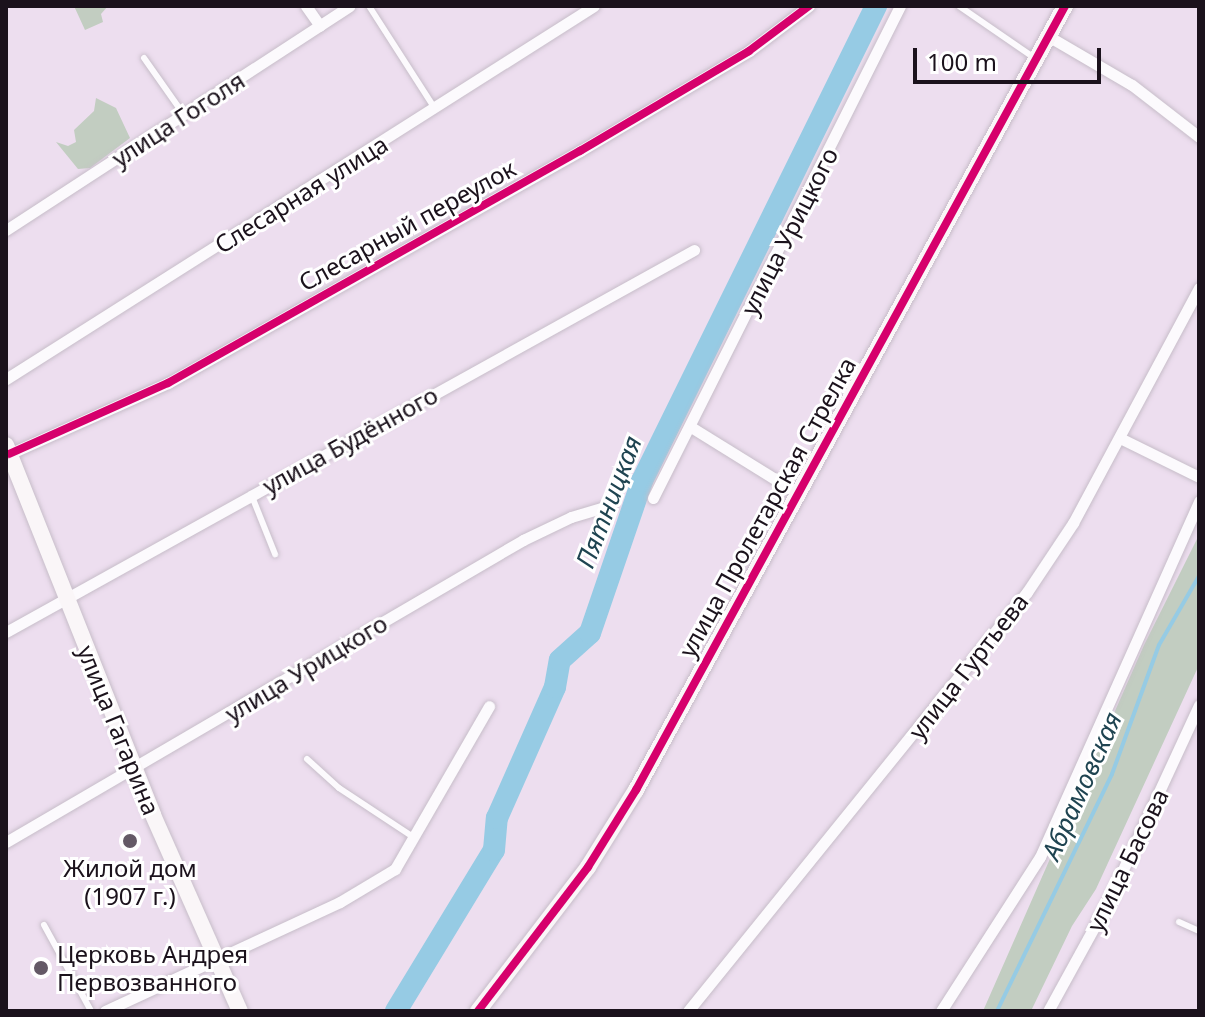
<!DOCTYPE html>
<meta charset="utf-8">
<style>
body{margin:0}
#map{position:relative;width:1205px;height:1017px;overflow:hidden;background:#eddeef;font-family:"Noto Sans",sans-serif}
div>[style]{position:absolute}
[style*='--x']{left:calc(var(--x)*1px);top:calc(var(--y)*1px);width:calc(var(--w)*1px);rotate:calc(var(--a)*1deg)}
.green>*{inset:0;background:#c2cdc1}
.stream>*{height:4px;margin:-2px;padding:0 2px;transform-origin:2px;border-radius:2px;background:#96cbe4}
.river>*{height:22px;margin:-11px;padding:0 11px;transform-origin:11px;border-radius:11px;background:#96cbe4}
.roads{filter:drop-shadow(0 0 2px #c7bdc9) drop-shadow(0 0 2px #c7bdc9)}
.lane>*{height:6px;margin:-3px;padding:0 3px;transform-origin:3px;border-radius:3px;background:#fcfafd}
.street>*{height:11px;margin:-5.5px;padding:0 5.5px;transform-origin:5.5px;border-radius:5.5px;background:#fcfafd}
.secondary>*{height:16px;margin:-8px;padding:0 8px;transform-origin:8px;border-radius:8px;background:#faf6f8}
.cycleway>*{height:8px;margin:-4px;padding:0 4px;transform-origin:4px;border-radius:4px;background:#d6006c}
.dots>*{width:22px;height:22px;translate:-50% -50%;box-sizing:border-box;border:4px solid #fff;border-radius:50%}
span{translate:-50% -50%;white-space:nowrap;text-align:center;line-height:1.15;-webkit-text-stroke:6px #fff;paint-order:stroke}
.street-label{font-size:24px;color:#1b121c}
.poi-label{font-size:24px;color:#1b121c}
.left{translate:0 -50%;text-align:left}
.water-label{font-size:26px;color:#1f4451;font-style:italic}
.frame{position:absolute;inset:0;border:8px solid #1b121c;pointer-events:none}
.scale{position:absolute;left:913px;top:48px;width:188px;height:36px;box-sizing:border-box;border:4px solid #1b121c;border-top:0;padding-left:10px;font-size:24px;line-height:28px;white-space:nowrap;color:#1b121c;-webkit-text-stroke:6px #fff;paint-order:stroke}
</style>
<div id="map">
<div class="green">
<div style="clip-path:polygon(74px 6px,108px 6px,101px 14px,103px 22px,85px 30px)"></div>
<div style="clip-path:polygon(96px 98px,116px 108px,130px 138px,90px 168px,78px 169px,56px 142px,68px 146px,76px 142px,74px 130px,94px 111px)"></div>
<div style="clip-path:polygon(1199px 535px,1199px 665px,1096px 889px,1072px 926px,1031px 1011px,983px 1011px,1144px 645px)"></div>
</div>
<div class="stream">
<div style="--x:997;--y:1011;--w:263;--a:-64.1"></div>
<div style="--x:1112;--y:774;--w:137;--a:-70"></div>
<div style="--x:1159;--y:645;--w:80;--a:-59.9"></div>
</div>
<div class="river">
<div style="--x:396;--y:1011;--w:188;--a:-58.7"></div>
<div style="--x:494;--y:850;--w:32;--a:-85"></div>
<div style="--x:497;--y:818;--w:143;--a:-66.1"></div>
<div style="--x:555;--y:687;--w:27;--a:-80"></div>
<div style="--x:560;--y:660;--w:40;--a:-42"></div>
<div style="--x:590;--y:633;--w:161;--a:-71.1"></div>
<div style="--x:642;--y:481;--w:530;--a:-63.77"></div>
</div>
<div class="roads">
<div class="lane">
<div style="--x:369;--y:6;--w:122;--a:57.3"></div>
<div style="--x:959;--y:6;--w:93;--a:34.5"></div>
<div style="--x:144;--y:58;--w:70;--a:54.9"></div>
<div style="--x:251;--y:494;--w:65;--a:68.2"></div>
<div style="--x:307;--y:759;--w:43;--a:42.2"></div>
<div style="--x:339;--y:788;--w:89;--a:33.5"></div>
<div style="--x:1179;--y:922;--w:22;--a:24"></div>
<div style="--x:44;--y:925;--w:98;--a:61.3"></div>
</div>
<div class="street">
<div style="--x:306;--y:6;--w:24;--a:55"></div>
<div style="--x:1048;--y:36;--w:97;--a:30.3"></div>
<div style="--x:1132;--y:85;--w:85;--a:37.8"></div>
<div style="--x:6;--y:230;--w:410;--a:-33.1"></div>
<div style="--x:6;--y:379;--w:696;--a:-32.39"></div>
<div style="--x:691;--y:427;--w:123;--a:31.8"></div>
<div style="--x:1120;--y:438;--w:88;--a:26.3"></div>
<div style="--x:9;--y:454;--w:174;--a:-24.1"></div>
<div style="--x:168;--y:383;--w:473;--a:-29.4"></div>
<div style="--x:580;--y:151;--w:196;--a:-30.6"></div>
<div style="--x:749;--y:51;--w:75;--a:-36.9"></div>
<div style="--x:653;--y:498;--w:551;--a:-63.34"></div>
<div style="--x:6;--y:632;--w:787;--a:-29.04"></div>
<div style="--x:6;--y:842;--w:599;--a:-30.29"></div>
<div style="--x:523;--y:540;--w:53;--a:-25.6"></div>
<div style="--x:571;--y:517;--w:42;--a:-16.7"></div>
<div style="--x:105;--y:1011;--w:259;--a:-24.9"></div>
<div style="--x:340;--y:902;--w:64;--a:-31"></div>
<div style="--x:395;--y:869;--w:188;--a:-60"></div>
<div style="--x:688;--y:1011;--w:539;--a:-51.02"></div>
<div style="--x:1027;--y:592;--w:83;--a:-56.3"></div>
<div style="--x:1073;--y:523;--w:267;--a:-61.8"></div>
<div style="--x:941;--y:1011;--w:183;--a:-57.3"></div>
<div style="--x:1040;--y:857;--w:390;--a:-65.9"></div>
<div style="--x:1048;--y:1011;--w:124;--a:-61.2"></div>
<div style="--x:1108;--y:902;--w:217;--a:-65.2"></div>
</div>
<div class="secondary">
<div style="--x:6;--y:445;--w:398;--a:68.3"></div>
<div style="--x:153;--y:815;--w:214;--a:66.1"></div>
<div style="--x:478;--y:1011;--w:181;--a:-52.6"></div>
<div style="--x:588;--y:867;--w:91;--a:-58.1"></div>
<div style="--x:636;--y:790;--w:894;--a:-61.31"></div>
</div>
</div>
<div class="cycleway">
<div style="--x:9;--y:454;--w:174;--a:-24.1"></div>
<div style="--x:168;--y:383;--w:473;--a:-29.4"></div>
<div style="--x:580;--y:151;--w:196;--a:-30.6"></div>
<div style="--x:749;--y:51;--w:75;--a:-36.9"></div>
<div style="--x:478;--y:1011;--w:181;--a:-52.6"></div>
<div style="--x:588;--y:867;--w:91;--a:-58.1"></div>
<div style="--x:636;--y:790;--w:894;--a:-61.31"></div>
</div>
<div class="dots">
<div style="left:130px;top:841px;background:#645966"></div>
<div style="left:41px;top:968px;background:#645966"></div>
</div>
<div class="street-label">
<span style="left:178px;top:119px;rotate:-33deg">улица Гоголя</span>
<span style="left:301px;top:194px;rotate:-32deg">Слесарная улица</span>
<span style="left:407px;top:225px;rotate:-29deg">Слесарный переулок</span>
<span style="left:789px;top:231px;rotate:-63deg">улица Урицкого</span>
<span style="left:350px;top:440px;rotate:-29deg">улица Будённого</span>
<span style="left:767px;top:507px;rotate:-61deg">улица Пролетарская Стрелка</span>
<span style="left:968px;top:666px;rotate:-52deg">улица Гуртьева</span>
<span style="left:306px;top:668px;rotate:-31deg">улица Урицкого</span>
<span style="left:119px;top:730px;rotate:68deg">улица Гагарина</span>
<span style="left:1127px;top:860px;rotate:-64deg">улица Басова</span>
</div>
<div class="poi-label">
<span style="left:130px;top:882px">Жилой дом<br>(1907 г.)</span>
<span class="left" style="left:57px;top:968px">Церковь Андрея<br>Первозванного</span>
</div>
<div class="water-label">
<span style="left:609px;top:502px;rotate:-69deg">Пятницкая</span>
<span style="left:1082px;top:786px;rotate:-66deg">Абрамовская</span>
</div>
<div class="frame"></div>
<div class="scale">100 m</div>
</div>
